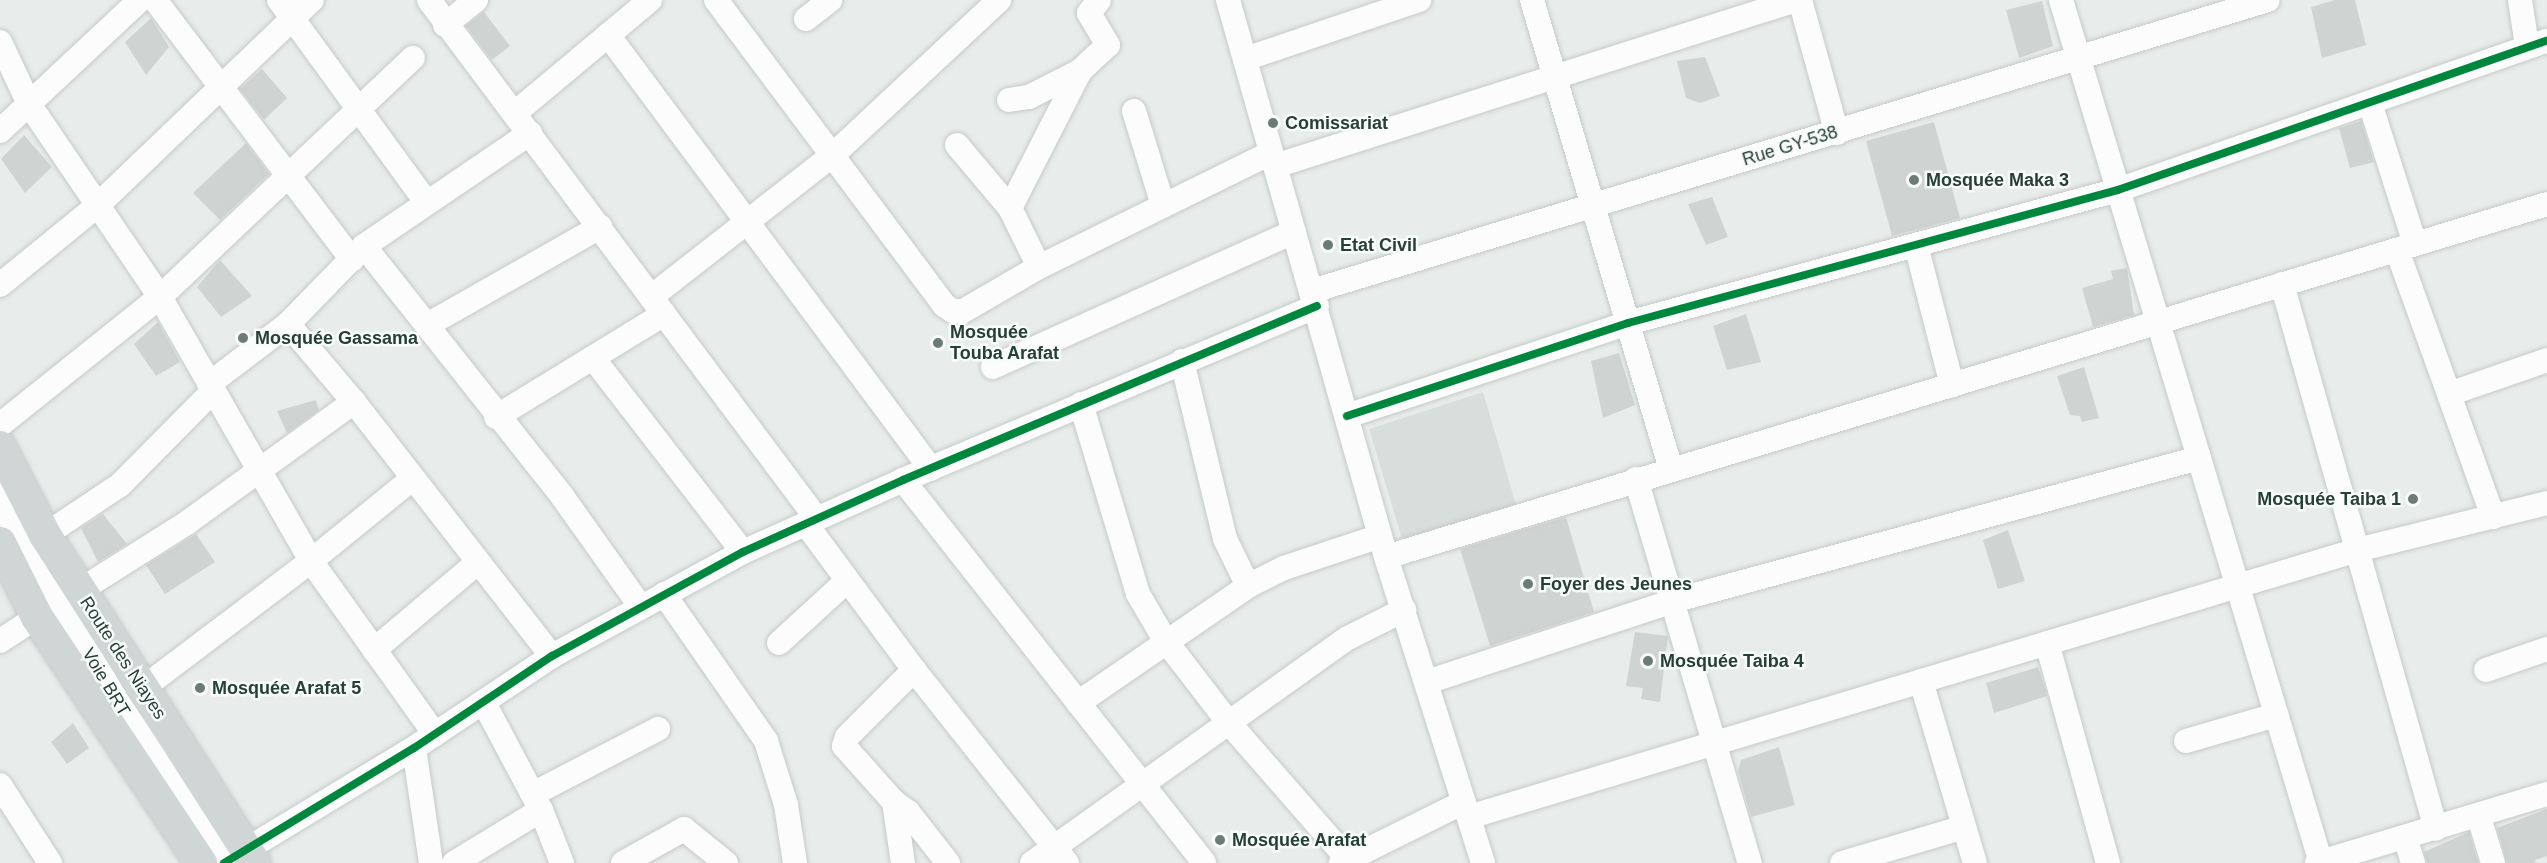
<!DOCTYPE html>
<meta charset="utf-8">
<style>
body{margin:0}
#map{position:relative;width:2547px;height:863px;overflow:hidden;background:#e8edeb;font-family:Helvetica,sans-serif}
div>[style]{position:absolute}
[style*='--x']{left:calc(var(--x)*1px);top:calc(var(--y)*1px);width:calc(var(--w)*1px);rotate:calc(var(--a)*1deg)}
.built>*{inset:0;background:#d7dedb}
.building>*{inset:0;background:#cfd4d2}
.roads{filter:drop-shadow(0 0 2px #c5cac8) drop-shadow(0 0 2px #c5cac8)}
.minor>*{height:24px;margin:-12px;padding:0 12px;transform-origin:12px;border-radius:12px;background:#fcfcfc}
.major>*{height:32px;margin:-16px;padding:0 16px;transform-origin:16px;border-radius:16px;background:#d0d6d5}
.cycleway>*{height:8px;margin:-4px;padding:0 4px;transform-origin:4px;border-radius:4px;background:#00873e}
.dots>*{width:16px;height:16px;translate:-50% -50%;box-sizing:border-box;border:3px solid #f7fbf9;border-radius:50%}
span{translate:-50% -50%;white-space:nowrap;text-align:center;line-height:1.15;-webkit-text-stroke:5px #f7fbf9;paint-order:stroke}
.poi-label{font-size:18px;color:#273f39;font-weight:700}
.left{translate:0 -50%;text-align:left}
.right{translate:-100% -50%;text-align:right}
.street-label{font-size:18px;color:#273f39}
</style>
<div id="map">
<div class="built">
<div style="clip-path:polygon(1483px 392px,1517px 508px,1403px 542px,1369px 429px)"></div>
</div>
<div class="building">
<div style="clip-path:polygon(2335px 0,2355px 0,2366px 45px,2322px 58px,2311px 7px)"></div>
<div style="clip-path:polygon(2042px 1px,2053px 46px,2019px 58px,2006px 10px)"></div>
<div style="clip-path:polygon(484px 12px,510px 46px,492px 60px,466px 26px)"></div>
<div style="clip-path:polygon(151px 18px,169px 47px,146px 75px,125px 42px)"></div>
<div style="clip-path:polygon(1705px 57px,1720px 96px,1700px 103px,1686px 98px,1677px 61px)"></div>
<div style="clip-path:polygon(262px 69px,287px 98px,264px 120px,240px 89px)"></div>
<div style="clip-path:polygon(2361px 121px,2374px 162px,2350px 168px,2339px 128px)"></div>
<div style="clip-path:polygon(1934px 122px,1960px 218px,1892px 236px,1866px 141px)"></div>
<div style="clip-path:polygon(24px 135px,52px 167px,25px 193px,1px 159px)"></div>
<div style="clip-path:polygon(246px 143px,269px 174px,220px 220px,193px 193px)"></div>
<div style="clip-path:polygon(1712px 197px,1728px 237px,1706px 245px,1688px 204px)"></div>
<div style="clip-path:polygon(220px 260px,252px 296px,221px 317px,197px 287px)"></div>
<div style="clip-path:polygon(2127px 268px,2134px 315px,2093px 327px,2082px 288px,2113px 279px,2111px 271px)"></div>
<div style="clip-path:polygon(1746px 314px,1761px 362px,1727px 370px,1713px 326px)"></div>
<div style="clip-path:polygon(158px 322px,180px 362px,156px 376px,134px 344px)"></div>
<div style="clip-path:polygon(1619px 353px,1635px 405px,1603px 418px,1591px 361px)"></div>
<div style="clip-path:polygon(2084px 367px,2099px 418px,2082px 422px,2080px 416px,2070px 415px,2057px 376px)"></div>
<div style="clip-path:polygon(316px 400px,319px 410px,287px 433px,277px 411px)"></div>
<div style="clip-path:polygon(103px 514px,127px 544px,98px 562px,81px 528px)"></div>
<div style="clip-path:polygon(1566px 517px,1594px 612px,1490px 646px,1460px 549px)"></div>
<div style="clip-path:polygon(2008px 530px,2025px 581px,1998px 589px,1983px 540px)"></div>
<div style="clip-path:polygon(196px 534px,215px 562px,165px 594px,146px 565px)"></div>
<div style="clip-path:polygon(1635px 632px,1668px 636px,1660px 702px,1641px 699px,1643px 688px,1626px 686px)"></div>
<div style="clip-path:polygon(2038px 667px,2047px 696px,1994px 713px,1986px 683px)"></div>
<div style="clip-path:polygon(73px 723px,89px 748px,67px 764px,51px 742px)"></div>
<div style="clip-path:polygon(1779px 747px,1795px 805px,1751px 817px,1738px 771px,1741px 760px)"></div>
<div style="clip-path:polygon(2547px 809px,2547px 856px,2535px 860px,2536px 863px,2507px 863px,2497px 828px)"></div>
<div style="clip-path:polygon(2469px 832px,2478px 863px,2427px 863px,2424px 852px)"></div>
</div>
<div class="roads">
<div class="minor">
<div style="--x:155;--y:0;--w:326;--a:52.8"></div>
<div style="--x:279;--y:0;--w:251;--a:53.9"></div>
<div style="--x:429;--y:0;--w:648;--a:53.22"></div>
<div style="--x:716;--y:0;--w:381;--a:53.2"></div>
<div style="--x:944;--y:305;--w:11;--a:34"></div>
<div style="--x:953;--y:311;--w:10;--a:0"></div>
<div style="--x:963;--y:311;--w:88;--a:-30.1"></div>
<div style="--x:1039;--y:267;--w:258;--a:-26.2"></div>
<div style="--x:1228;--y:0;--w:579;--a:74.16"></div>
<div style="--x:1386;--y:557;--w:321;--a:72.4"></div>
<div style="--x:1532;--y:0;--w:490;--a:73.5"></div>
<div style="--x:1800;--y:0;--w:138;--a:74.5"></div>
<div style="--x:2061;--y:0;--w:901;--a:73.23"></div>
<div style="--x:2520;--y:0;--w:47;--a:81.3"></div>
<div style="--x:806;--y:19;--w:31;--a:-38"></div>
<div style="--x:445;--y:25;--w:40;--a:-39"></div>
<div style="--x:608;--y:35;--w:541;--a:53.34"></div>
<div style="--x:0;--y:42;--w:68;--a:64.9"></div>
<div style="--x:29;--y:104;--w:233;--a:55.8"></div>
<div style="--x:160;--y:297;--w:304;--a:60.2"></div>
<div style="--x:311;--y:561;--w:213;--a:54.4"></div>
<div style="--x:1245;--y:59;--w:184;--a:-18.7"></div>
<div style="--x:1009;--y:100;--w:20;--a:-9"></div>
<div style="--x:1029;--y:97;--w:57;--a:-27"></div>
<div style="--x:2370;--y:103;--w:148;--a:72.3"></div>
<div style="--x:1134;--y:111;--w:98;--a:72.9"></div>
<div style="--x:515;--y:113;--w:176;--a:-39.9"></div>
<div style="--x:0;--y:131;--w:192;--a:-43.1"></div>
<div style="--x:957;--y:145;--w:82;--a:49.9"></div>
<div style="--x:1275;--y:166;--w:547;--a:-17.67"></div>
<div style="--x:1916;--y:245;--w:145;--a:75.6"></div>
<div style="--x:364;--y:246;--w:319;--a:51.6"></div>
<div style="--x:562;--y:496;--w:136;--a:54.6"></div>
<div style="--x:2397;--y:250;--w:284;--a:70.2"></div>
<div style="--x:1039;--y:267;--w:66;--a:-116.2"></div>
<div style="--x:1010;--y:208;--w:154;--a:-62.9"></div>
<div style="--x:1080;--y:71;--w:38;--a:-43"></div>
<div style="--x:1108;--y:45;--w:37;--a:-121"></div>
<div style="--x:1089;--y:13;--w:16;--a:-52"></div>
<div style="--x:2282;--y:284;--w:566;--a:74.22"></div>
<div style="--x:0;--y:285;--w:127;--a:-39.2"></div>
<div style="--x:98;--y:205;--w:296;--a:-43.8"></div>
<div style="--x:1312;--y:291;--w:999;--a:-16.93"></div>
<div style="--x:651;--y:297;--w:232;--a:-38"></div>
<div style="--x:834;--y:154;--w:226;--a:-43"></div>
<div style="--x:288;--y:324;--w:102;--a:49.8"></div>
<div style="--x:354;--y:402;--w:322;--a:52.1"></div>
<div style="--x:429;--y:324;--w:197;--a:-29.6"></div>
<div style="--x:593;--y:358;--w:245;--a:52.3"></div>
<div style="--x:1182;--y:361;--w:183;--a:76.4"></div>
<div style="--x:1225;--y:539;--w:52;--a:63.9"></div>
<div style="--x:993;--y:367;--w:330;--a:-24.2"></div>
<div style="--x:209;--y:384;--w:99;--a:-37.2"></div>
<div style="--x:288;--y:324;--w:109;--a:-45.7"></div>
<div style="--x:364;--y:246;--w:201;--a:-34.2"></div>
<div style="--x:2449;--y:394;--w:104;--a:-19.1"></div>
<div style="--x:1081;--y:404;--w:198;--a:73.3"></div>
<div style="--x:1138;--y:594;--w:53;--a:59.6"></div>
<div style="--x:1165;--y:640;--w:105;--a:52.4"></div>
<div style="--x:1229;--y:723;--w:186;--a:48.9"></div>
<div style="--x:1347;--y:416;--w:296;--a:-18.3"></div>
<div style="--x:1628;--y:323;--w:508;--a:-15.19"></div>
<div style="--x:2118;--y:190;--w:454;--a:-19.2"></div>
<div style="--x:496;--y:417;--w:197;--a:-31.5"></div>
<div style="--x:0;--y:425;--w:205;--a:-38.7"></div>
<div style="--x:160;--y:297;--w:348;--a:-43.4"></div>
<div style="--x:1636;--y:479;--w:401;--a:73.5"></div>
<div style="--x:903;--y:480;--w:487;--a:51.8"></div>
<div style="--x:0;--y:493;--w:32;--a:68"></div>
<div style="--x:12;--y:523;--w:203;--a:59.5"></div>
<div style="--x:115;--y:698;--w:198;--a:56.3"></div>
<div style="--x:806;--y:524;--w:182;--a:53.5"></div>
<div style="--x:914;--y:670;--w:246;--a:51.6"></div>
<div style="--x:45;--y:535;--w:90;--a:-33.7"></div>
<div style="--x:120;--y:485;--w:132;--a:-45.3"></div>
<div style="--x:1386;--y:557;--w:1213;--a:-16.91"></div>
<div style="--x:79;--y:591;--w:129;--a:-32.3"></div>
<div style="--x:188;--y:522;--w:205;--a:-35.9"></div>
<div style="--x:664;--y:594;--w:179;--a:55.2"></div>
<div style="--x:766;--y:741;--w:67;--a:72.6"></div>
<div style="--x:786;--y:805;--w:59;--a:81.2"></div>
<div style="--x:0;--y:641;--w:44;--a:-33"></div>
<div style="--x:779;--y:643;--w:92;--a:-42.4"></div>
<div style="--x:2047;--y:643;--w:228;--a:74.5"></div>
<div style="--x:374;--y:650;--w:136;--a:-40.2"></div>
<div style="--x:2486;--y:670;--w:65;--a:-19"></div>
<div style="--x:1921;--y:681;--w:190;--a:73.5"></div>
<div style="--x:1427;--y:682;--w:259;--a:-18.2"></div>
<div style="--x:1673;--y:601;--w:545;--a:-15.21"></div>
<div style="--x:143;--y:688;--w:211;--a:-37.1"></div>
<div style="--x:311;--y:561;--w:130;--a:-39.1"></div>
<div style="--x:484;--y:703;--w:121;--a:62"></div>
<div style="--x:541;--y:810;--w:57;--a:68.4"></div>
<div style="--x:1078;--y:703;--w:206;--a:-34.5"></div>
<div style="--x:1248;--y:586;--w:40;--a:-26.6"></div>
<div style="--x:1284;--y:568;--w:101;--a:-18.4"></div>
<div style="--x:2186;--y:741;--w:94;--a:-16.1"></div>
<div style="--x:414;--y:748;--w:116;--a:81.6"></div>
<div style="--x:0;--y:785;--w:93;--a:57.3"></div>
<div style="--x:533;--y:794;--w:141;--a:-27.5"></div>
<div style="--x:894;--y:802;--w:17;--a:36"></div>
<div style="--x:908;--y:812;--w:65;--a:51.9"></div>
<div style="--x:1469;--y:817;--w:927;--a:-16.73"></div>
<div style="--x:2357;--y:550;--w:196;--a:-13.9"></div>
<div style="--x:2479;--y:817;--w:48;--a:73.1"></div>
<div style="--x:2405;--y:838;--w:26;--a:72"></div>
<div style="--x:224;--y:863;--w:222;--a:-31.2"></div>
<div style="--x:414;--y:748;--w:166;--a:-33.7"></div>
<div style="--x:552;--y:656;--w:217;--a:-28.6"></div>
<div style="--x:743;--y:552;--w:175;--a:-24.2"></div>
<div style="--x:903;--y:480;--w:449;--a:-22.8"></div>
<div style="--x:454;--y:863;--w:102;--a:-31.3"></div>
<div style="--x:623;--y:863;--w:70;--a:-29.1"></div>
<div style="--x:684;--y:829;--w:54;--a:39"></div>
<div style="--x:903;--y:863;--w:62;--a:-98.4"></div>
<div style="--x:894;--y:802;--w:75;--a:-131.8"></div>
<div style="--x:844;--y:746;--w:9;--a:-72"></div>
<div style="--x:847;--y:737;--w:95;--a:-45"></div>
<div style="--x:1032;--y:863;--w:388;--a:-35.5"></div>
<div style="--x:1348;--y:638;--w:63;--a:-26.6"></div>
<div style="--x:1341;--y:863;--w:137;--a:-26.4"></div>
<div style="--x:1842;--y:863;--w:127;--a:-16.4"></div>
<div style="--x:2317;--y:863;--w:240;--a:-16.7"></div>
</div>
<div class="major">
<div style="--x:0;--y:447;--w:99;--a:62.9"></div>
<div style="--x:45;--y:535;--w:389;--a:57.4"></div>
<div style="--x:0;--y:543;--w:83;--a:63.4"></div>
<div style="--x:37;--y:617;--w:296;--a:56.3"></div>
</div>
</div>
<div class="cycleway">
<div style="--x:1347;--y:416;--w:296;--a:-18.3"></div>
<div style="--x:1628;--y:323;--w:508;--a:-15.19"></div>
<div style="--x:2118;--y:190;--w:454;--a:-19.2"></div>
<div style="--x:224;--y:863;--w:222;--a:-31.2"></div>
<div style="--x:414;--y:748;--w:166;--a:-33.7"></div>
<div style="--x:552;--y:656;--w:217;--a:-28.6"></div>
<div style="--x:743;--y:552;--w:175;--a:-24.2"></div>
<div style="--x:903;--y:480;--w:449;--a:-22.8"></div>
</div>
<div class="dots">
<div style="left:1273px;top:123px;background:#6b7c77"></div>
<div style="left:1914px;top:180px;background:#6b7c77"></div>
<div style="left:1328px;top:245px;background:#6b7c77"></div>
<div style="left:243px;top:338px;background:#6b7c77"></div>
<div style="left:938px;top:343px;background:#6b7c77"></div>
<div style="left:2413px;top:499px;background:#6b7c77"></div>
<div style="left:1528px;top:584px;background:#6b7c77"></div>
<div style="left:1648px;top:661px;background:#6b7c77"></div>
<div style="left:200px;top:688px;background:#6b7c77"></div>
<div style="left:1220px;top:840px;background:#6b7c77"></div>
</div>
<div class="poi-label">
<span class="left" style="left:1285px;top:123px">Comissariat</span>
<span class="left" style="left:1926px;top:180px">Mosquée Maka 3</span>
<span class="left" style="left:1340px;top:245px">Etat Civil</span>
<span class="left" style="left:950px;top:343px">Mosquée<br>Touba Arafat</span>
<span class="left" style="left:255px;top:338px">Mosquée Gassama</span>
<span class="right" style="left:2401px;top:499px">Mosquée Taiba 1</span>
<span class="left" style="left:1540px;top:584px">Foyer des Jeunes</span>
<span class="left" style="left:1660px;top:661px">Mosquée Taiba 4</span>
<span class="left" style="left:212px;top:688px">Mosquée Arafat 5</span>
<span class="left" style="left:1232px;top:840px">Mosquée Arafat</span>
</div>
<div class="street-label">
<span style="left:1790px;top:146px;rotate:-17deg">Rue GY-538</span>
<span style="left:123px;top:658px;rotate:57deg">Route des Niayes</span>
<span style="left:106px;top:682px;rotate:59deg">Voie BRT</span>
</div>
</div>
